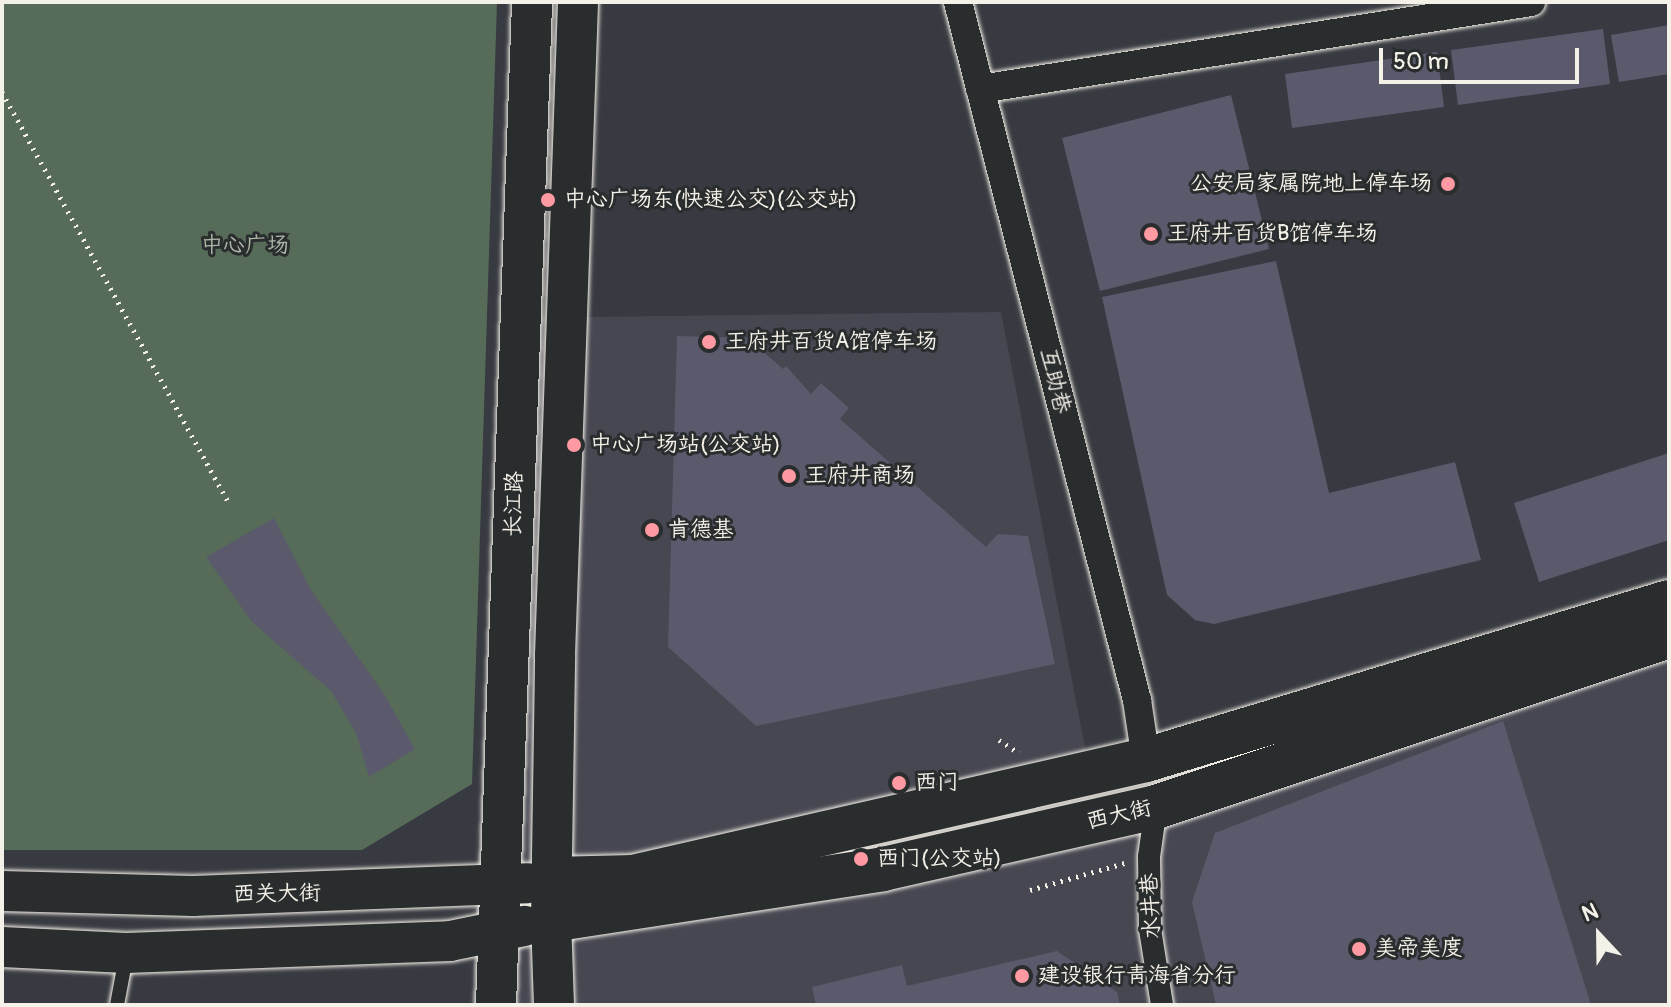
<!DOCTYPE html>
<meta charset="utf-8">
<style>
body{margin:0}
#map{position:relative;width:1671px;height:1007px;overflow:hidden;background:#383a41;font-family:Pangolin,"LXGW WenKai TC",sans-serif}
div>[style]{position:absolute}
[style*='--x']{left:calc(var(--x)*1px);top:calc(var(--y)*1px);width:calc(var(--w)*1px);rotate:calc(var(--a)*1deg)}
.built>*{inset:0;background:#464751}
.green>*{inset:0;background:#566c58}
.building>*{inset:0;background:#5a5a6c}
.path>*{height:5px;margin-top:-2.5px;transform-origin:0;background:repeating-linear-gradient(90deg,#f4f1e8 0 2px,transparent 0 8px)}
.roads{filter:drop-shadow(0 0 2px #f4f1e8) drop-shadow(0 0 2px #f4f1e8)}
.service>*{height:14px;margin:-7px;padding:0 7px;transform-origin:7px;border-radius:7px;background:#2a2d2e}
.pedestrian>*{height:22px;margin:-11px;padding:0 11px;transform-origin:11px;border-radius:11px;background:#2a2d2e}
.minor>*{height:28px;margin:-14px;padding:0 14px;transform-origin:14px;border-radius:14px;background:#2a2d2e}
.secondary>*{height:40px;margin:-20px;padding:0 20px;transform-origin:20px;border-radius:20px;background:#2a2d2e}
.primary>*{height:44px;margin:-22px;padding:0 22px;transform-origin:22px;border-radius:22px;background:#2a2d2e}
.dots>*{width:22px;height:22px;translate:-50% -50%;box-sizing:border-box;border:4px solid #2a2d2e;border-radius:50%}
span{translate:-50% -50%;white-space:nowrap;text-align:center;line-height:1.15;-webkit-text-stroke:6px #2a2d2e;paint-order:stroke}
.poi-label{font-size:22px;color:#f4f1e8}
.right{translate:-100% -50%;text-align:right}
.left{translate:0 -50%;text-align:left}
.park-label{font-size:22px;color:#adb5a7}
.street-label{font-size:22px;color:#f4f1e8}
.frame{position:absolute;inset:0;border:4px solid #f4f1e8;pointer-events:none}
.north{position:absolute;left:1559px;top:895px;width:80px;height:80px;-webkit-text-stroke:6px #2a2d2e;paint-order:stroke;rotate:338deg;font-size:22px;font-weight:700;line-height:32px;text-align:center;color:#f4f1e8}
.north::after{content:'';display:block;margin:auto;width:28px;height:36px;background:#f4f1e8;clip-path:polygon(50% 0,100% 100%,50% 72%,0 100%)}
.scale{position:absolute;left:1379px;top:48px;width:200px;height:36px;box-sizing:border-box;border:4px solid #f4f1e8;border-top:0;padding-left:10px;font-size:24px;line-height:28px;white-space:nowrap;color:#f4f1e8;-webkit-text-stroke:6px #2a2d2e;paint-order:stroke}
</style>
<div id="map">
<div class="built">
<div style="clip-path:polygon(1001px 312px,1099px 820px,1185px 801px,1669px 661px,1669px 1005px,472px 1005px,502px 318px)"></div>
</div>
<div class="green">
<div style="clip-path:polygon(2px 2px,497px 2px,472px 784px,362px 850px,2px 850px)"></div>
</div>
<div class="building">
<div style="clip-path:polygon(1669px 25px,1669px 74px,1619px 82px,1611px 35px)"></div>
<div style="clip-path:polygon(1603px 29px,1610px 84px,1458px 105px,1451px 50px)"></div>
<div style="clip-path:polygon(1437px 52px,1444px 107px,1292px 128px,1285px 74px)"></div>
<div style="clip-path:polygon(1231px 95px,1269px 249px,1100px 291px,1062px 138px)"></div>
<div style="clip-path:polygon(1276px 261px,1329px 493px,1455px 462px,1481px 560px,1214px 624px,1195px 620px,1167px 595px,1102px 297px)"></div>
<div style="clip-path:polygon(677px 336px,748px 338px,783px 369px,786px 366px,811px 394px,821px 383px,849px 408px,840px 419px,986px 547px,998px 534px,1028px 536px,1055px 664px,756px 726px,668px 647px)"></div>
<div style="clip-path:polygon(1669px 453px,1669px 540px,1539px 582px,1514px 503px)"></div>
<div style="clip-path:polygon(274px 518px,311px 590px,384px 694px,415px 749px,369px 777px,356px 733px,331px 691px,252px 622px,206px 557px)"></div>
<div style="clip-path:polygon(1503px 721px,1591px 1005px,1216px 1005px,1192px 902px,1215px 833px)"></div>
<div style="clip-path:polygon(1057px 951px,1117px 992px,1120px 1005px,816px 1005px,812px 987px,902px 965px,907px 986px)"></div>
</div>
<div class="path">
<div style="--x:2;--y:92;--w:468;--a:61.1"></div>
<div style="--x:999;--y:740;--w:24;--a:33"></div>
<div style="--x:1030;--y:890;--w:99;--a:-15.9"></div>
</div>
<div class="roads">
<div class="service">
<div style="--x:117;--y:1005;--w:49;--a:-79.4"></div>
</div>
<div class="pedestrian">
<div style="--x:1156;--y:807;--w:50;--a:98"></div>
<div style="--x:1149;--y:857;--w:72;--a:89.2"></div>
<div style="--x:1150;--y:929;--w:77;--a:81"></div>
</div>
<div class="minor">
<div style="--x:958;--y:2;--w:721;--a:75.62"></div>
<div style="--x:1137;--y:700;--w:61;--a:81.5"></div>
<div style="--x:980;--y:89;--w:558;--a:-8.97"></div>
</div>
<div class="secondary">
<div style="--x:2;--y:891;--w:191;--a:1.5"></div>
<div style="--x:193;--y:896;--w:335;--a:-2.2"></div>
<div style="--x:2;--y:947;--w:124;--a:2.8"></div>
<div style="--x:126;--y:953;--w:324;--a:-2.1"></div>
<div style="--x:450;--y:941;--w:76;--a:-11.5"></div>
<div style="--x:496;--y:1005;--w:1004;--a:-87.94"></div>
<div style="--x:554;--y:1005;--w:85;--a:-92"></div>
<div style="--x:551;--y:920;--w:265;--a:-89.1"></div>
<div style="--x:555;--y:655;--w:653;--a:-87.98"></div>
</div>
<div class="primary">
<div style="--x:551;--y:879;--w:82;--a:-1.4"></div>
<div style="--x:633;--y:877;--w:526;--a:-12.85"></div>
<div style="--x:1146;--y:760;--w:546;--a:-16.81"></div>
<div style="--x:551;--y:920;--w:336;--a:-8.7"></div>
<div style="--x:883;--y:869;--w:280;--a:-12.8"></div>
<div style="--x:1156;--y:807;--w:541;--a:-18.43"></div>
</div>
</div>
<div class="dots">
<div style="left:1448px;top:184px;background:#ff9aa2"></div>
<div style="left:548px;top:200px;background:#ff9aa2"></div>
<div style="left:1151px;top:234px;background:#ff9aa2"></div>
<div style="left:709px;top:342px;background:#ff9aa2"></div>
<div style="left:574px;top:445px;background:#ff9aa2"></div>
<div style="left:789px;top:476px;background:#ff9aa2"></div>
<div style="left:652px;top:530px;background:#ff9aa2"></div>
<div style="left:899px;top:783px;background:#ff9aa2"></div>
<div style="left:861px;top:859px;background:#ff9aa2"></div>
<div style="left:1359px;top:949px;background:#ff9aa2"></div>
<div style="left:1022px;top:976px;background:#ff9aa2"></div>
</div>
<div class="poi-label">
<span class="right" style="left:1432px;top:184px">公安局家属院地上停车场</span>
<span class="left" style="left:564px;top:200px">中心广场东(快速公交)(公交站)</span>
<span class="left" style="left:1167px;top:234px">王府井百货B馆停车场</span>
<span class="left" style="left:725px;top:342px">王府井百货A馆停车场</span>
<span class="left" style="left:590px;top:445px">中心广场站(公交站)</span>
<span class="left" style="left:805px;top:476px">王府井商场</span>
<span class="left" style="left:668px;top:530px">肯德基</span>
<span class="left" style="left:915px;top:783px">西门</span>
<span class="left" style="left:877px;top:859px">西门(公交站)</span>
<span class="left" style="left:1375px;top:949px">美帝美度</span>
<span class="left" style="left:1038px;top:976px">建设银行青海省分行</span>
</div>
<div class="park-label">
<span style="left:245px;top:246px">中心广场</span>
</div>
<div class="street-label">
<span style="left:1055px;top:381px;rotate:76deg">互助巷</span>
<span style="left:514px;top:504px;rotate:-88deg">长江路</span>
<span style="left:1119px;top:815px;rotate:-13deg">西大街</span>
<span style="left:277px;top:894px;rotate:-1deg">西关大街</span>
<span style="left:1151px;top:906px;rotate:-93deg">水井巷</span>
</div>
<div class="frame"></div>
<div class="north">N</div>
<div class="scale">50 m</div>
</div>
